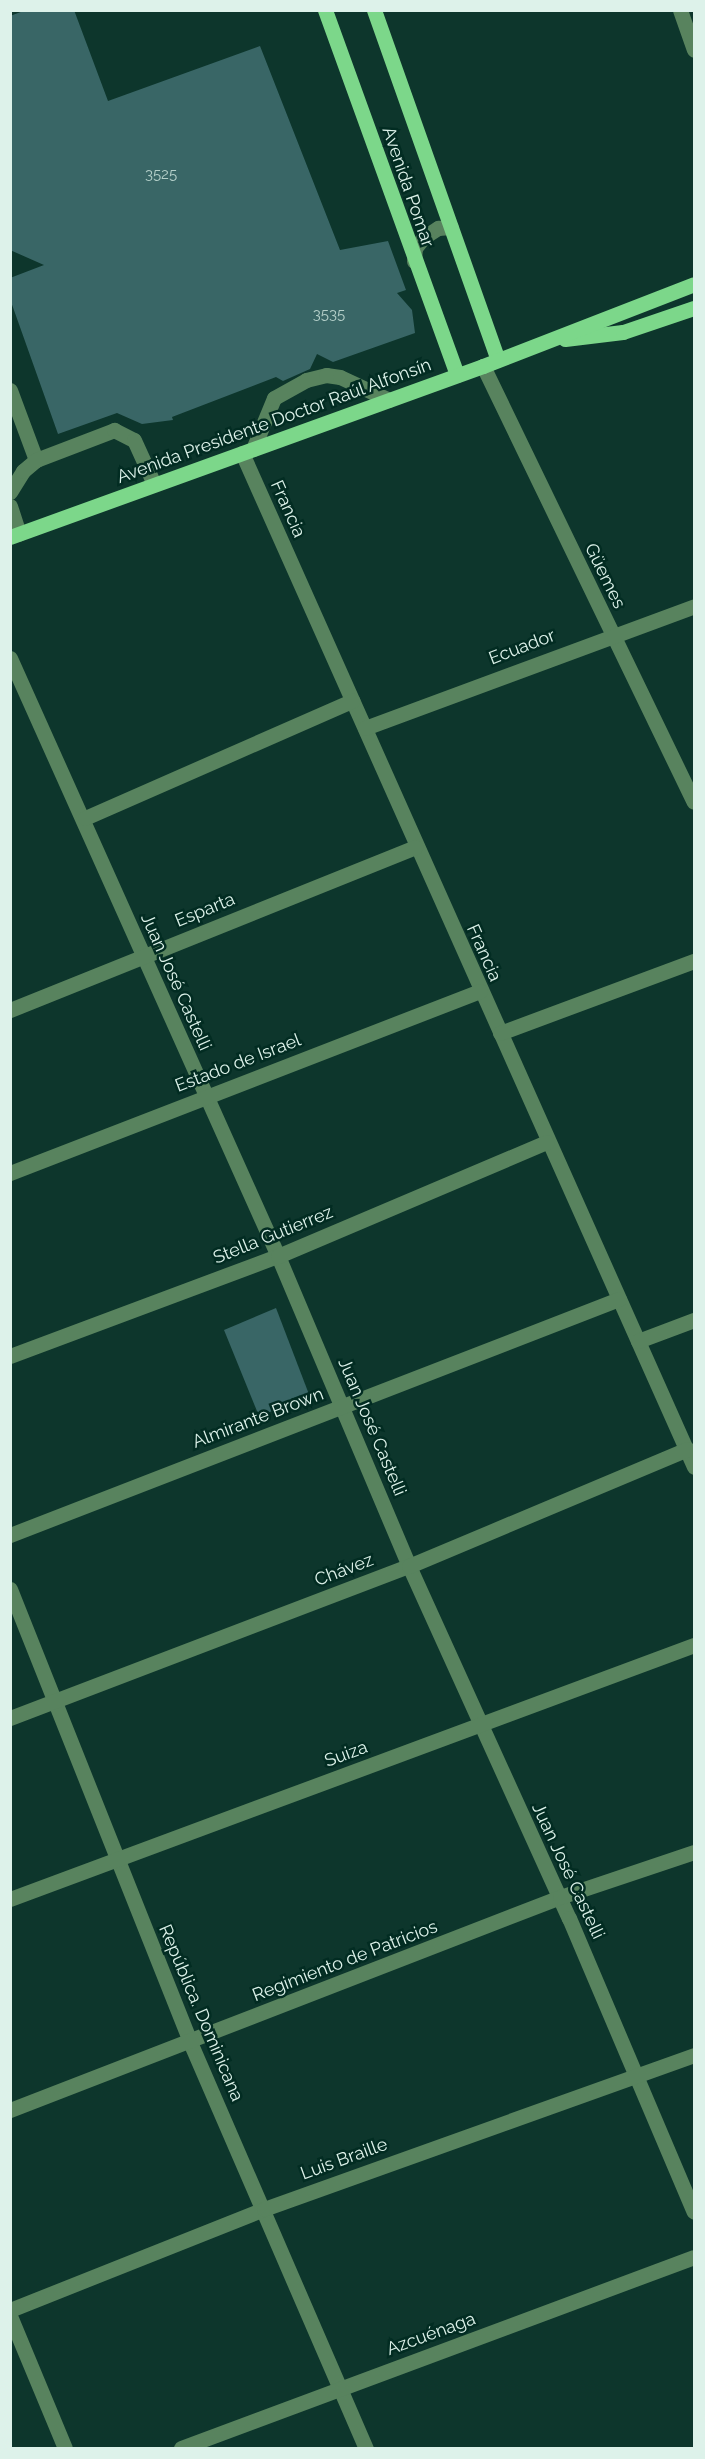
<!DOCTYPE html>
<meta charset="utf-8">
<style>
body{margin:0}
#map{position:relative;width:705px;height:2459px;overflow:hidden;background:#0d362c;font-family:Raleway,sans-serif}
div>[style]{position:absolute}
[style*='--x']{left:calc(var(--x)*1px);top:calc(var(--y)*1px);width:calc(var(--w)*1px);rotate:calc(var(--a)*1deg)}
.building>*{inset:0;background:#396666}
.minor>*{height:15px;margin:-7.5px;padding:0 7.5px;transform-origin:7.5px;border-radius:7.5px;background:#58835e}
.major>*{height:15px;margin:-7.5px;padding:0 7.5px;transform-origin:7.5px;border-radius:7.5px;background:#7cd78a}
span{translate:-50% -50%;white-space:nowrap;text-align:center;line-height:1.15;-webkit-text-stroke:5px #022c22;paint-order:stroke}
.number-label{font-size:15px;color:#b4cfc9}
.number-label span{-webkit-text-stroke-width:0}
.street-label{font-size:18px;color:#ddf2ea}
.frame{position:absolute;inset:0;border:12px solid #ddf2ea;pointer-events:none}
</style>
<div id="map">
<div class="building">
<div style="clip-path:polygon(26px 10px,74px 10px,108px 101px,260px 46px,340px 250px,388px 241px,406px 290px,397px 293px,412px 310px,415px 333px,333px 362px,317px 354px,310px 369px,283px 381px,276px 377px,172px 417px,173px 420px,142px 424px,117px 413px,58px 434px,10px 299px,10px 278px,44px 265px,10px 250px,10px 16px)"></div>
<div style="clip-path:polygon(276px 1308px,310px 1397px,259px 1416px,224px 1330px)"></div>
</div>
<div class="minor">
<div style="--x:680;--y:10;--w:42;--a:70.7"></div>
<div style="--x:414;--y:261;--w:13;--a:-86"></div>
<div style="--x:415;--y:248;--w:14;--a:-51"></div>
<div style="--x:424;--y:237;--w:17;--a:-33"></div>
<div style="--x:438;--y:228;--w:13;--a:-4"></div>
<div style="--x:483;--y:366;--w:484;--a:64.2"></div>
<div style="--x:10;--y:390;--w:75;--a:69.6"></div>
<div style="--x:253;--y:449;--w:55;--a:-67.6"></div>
<div style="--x:274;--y:398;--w:37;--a:-29"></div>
<div style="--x:306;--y:380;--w:21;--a:-14"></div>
<div style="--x:326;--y:375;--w:14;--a:8"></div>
<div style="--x:340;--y:377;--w:54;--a:25.1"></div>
<div style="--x:242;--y:453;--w:1110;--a:65.97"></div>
<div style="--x:10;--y:492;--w:25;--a:-58"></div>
<div style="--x:23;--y:471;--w:17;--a:-40"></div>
<div style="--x:36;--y:460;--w:84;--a:-21"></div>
<div style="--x:114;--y:430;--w:22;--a:27"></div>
<div style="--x:134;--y:440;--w:48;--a:65.6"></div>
<div style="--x:10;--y:506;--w:29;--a:72"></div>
<div style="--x:10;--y:658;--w:655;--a:65.86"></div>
<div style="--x:278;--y:1256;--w:337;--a:67.1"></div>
<div style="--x:409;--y:1566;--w:387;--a:65.6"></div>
<div style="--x:569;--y:1918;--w:319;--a:67"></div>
<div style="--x:365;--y:728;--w:351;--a:-20.3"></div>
<div style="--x:85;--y:818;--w:292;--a:-23.7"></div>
<div style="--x:10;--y:1010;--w:437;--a:-21.9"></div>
<div style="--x:500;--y:1033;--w:207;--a:-20.4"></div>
<div style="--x:10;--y:1173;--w:504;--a:-21.17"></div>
<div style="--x:638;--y:1341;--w:60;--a:-20.6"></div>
<div style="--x:10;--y:1356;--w:286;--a:-20.5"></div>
<div style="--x:278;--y:1256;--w:292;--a:-23"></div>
<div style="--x:10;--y:1535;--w:653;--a:-21.18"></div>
<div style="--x:10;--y:1589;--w:487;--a:68.3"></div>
<div style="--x:190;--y:2042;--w:443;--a:66.6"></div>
<div style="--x:10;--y:1718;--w:427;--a:-20.9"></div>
<div style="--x:409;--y:1566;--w:302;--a:-22.8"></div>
<div style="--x:10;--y:1899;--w:730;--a:-20.37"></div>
<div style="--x:10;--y:2110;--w:590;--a:-21.17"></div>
<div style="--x:560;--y:1897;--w:141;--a:-18.6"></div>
<div style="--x:10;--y:2310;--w:273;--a:-21.7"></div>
<div style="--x:264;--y:2209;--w:457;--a:-19.7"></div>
<div style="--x:10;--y:2316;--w:143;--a:67.4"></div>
<div style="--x:181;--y:2448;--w:547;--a:-20.42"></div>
</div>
<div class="major">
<div style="--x:325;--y:10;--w:388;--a:70.1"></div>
<div style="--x:374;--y:10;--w:371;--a:70.5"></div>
<div style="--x:565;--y:339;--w:58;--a:-6.9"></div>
<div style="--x:623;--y:332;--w:75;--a:-18.7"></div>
<div style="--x:10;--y:537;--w:503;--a:-19.88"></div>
<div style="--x:483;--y:366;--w:226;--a:-21.2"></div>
</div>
<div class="number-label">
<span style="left:161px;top:175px">3525</span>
<span style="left:329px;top:315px">3535</span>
</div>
<div class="street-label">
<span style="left:408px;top:187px;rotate:71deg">Avenida Pomar</span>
<span style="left:274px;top:421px;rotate:-20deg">Avenida Presidente Doctor Raúl Alfonsín</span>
<span style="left:288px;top:509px;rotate:66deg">Francia</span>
<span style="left:605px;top:576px;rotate:64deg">Güemes</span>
<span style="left:522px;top:647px;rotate:-21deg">Ecuador</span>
<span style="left:205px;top:910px;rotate:-22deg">Esparta</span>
<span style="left:484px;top:953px;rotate:66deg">Francia</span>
<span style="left:176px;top:982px;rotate:66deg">Juan José Castelli</span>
<span style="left:238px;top:1063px;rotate:-21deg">Estado de Israel</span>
<span style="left:273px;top:1235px;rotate:-22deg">Stella Gutierrez</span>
<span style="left:258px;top:1418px;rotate:-21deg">Almirante Brown</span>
<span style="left:372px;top:1427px;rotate:67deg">Juan José Castelli</span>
<span style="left:344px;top:1570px;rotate:-21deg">Chávez</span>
<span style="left:346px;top:1754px;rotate:-20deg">Suiza</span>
<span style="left:568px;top:1871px;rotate:65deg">Juan José Castelli</span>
<span style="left:345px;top:1961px;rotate:-21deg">Regimiento de Patricios</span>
<span style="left:201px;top:2013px;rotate:67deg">República. Dominicana</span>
<span style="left:344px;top:2159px;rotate:-20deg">Luis Braille</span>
<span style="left:431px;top:2334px;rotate:-20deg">Azcuénaga</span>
</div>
<div class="frame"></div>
</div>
